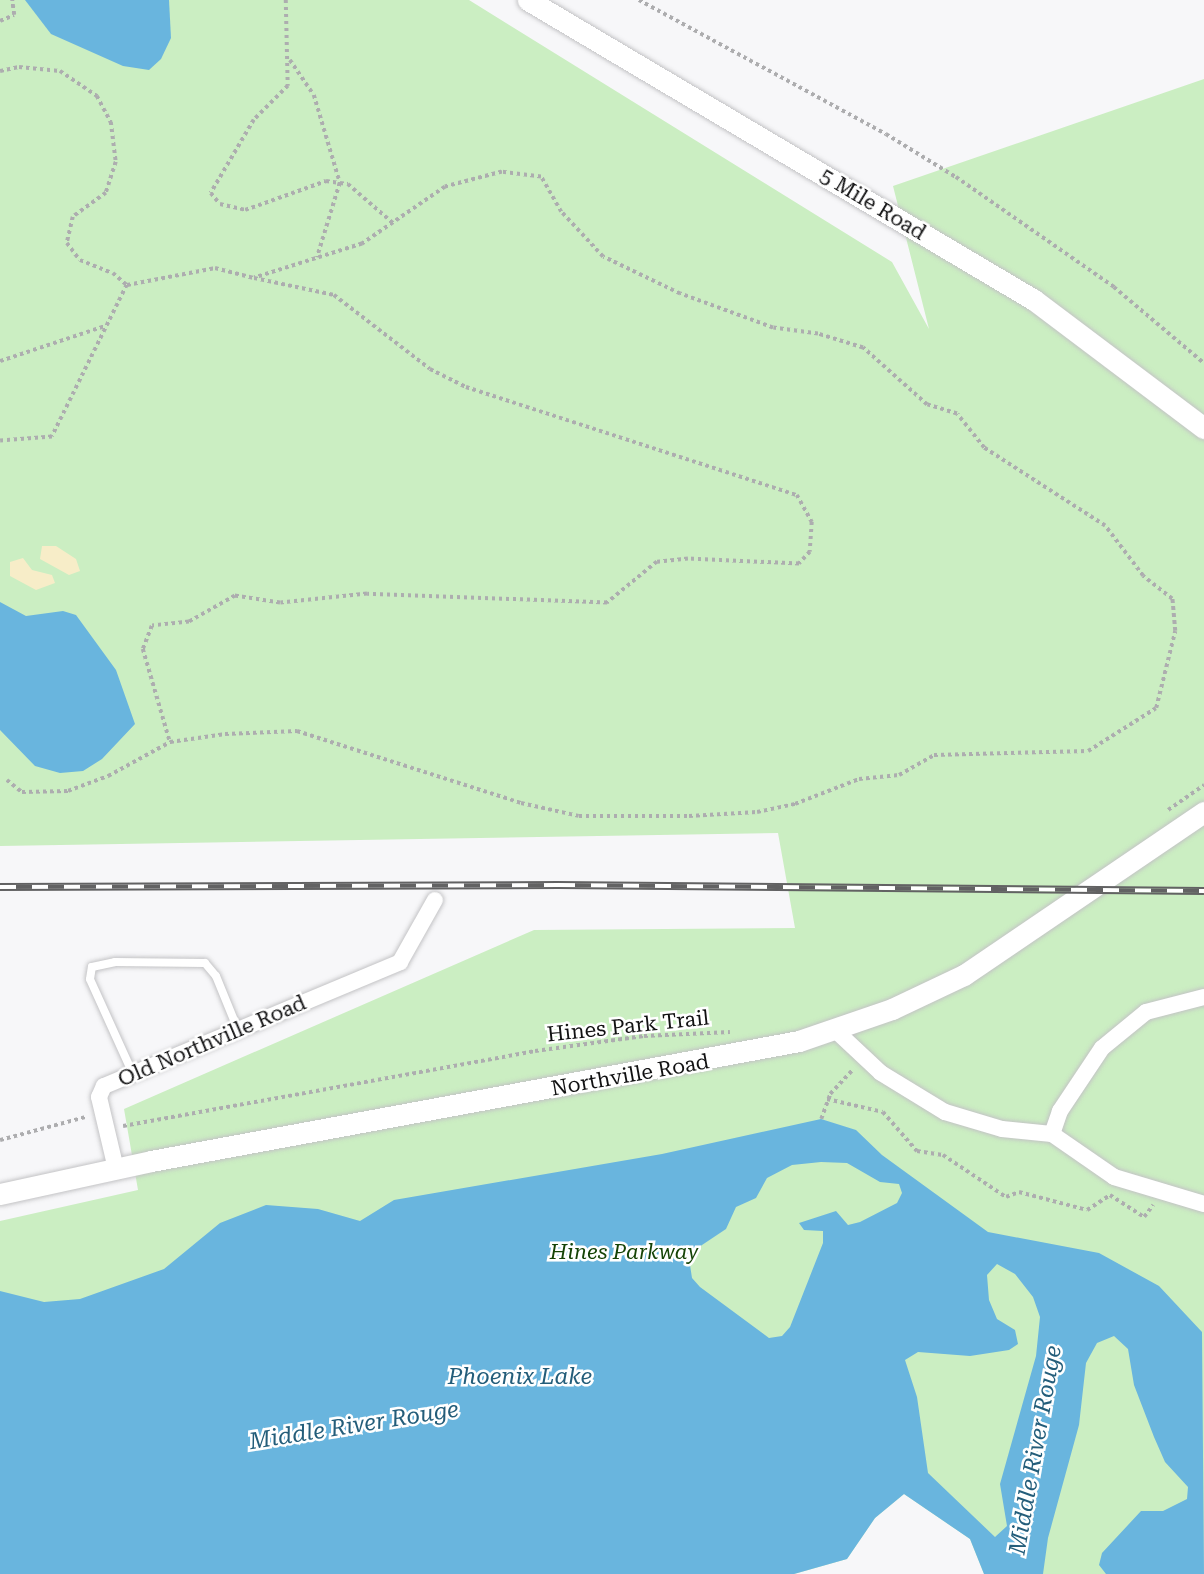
<!DOCTYPE html>
<style>
body{margin:0}
#map{position:relative;width:1204px;height:1574px;overflow:hidden;background:#f7f7f9;font-family:"Roboto Serif",serif}
div>[style]{position:absolute}
[style*='--x']{left:calc(var(--x)*1px);top:calc(var(--y)*1px);width:calc(var(--w)*1px);rotate:calc(var(--a)*1deg)}
.green>*{inset:0;background:#cbeec2}
.sand>*{inset:0;background:#f7edc8}
.water>*{inset:0;background:#69b5de}
.path>*{height:3.5px;margin-top:-1.75px;transform-origin:0;background:repeating-linear-gradient(90deg,#adadaf 0 3.5px,transparent 0 7px)}
.roads{filter:drop-shadow(0 0 2px #c3c3c5) drop-shadow(0 0 2px #c3c3c5)}
.lane>*{height:8px;margin:-4px;padding:0 4px;transform-origin:4px;border-radius:4px;background:#fff}
.street>*{height:16px;margin:-8px;padding:0 8px;transform-origin:8px;border-radius:8px;background:#fff}
.secondary>*{height:21px;margin:-10.5px;padding:0 10.5px;transform-origin:10.5px;border-radius:10.5px;background:#fff}
.rail>*{height:8px;margin-top:-4px;transform-origin:0;background:repeating-linear-gradient(90deg,#fff 0 16px,#626263 0 32px);box-sizing:border-box;border-block:2px solid #626263}
span{translate:-50% -50%;white-space:nowrap;text-align:center;line-height:1.15;-webkit-text-stroke:5px #fff;paint-order:stroke}
.street-label{font-size:21px;color:#111112}
.park-label{font-size:21px;color:#154306;font-style:italic}
.water-label{font-size:23px;color:#235d7a;font-style:italic}
</style>
<div id="map">
<div class="green">
<div style="clip-path:polygon(0 0,469px 0,892px 262px,929px 329px,893px 186px,1204px 79px,1204px 1574px,984px 1574px,970px 1539px,904px 1494px,875px 1518px,847px 1559px,794px 1574px,0 1574px,0 1221px,138px 1190px,124px 1109px,534px 930px,795px 928px,778px 833px,0 846px)"></div>
</div>
<div class="sand">
<div style="clip-path:polygon(42px 546px,56px 546px,76px 559px,80px 571px,69px 575px,40px 559px)"></div>
<div style="clip-path:polygon(23px 558px,32px 570px,52px 575px,55px 583px,36px 590px,10px 576px,10px 562px)"></div>
</div>
<div class="water">
<div style="clip-path:polygon(25px 0,169px 0,171px 38px,161px 59px,149px 70px,123px 66px,51px 34px)"></div>
<div style="clip-path:polygon(0 602px,26px 616px,63px 611px,76px 615px,116px 670px,135px 724px,102px 759px,83px 771px,60px 773px,35px 766px,0 730px)"></div>
<div style="clip-path:polygon(evenodd,821px 1119px,856px 1130px,882px 1155px,988px 1232px,1099px 1253px,1159px 1286px,1202px 1332px,1204px 1574px,1106px 1574px,1099px 1565px,1102px 1553px,1141px 1511px,1163px 1511px,1187px 1499px,1188px 1487px,1165px 1462px,1154px 1437px,1134px 1385px,1128px 1349px,1114px 1336px,1097px 1343px,1086px 1363px,1079px 1425px,1048px 1538px,1043px 1574px,984px 1574px,970px 1539px,904px 1494px,875px 1518px,847px 1559px,794px 1574px,0 1574px,0 1291px,44px 1302px,80px 1299px,164px 1269px,220px 1223px,266px 1205px,318px 1209px,360px 1221px,394px 1200px,662px 1154px,821px 1119px,821px 1162px,847px 1163px,880px 1182px,899px 1184px,902px 1193px,897px 1203px,860px 1222px,848px 1225px,836px 1211px,799px 1223px,804px 1230px,823px 1231px,823px 1243px,790px 1327px,782px 1336px,769px 1338px,700px 1287px,692px 1278px,690px 1265px,699px 1247px,726px 1229px,736px 1207px,756px 1198px,767px 1178px,792px 1165px,821px 1162px,821px 1119px,997px 1264px,1015px 1274px,1033px 1297px,1040px 1317px,1036px 1356px,1000px 1484px,1007px 1526px,995px 1537px,928px 1473px,917px 1397px,905px 1360px,918px 1352px,970px 1356px,1009px 1350px,1018px 1344px,1015px 1330px,997px 1319px,989px 1300px,987px 1275px,997px 1264px)"></div>
</div>
<div class="path">
<div style="--x:286;--y:0;--w:86;--a:88.7"></div>
<div style="--x:288;--y:86;--w:48;--a:135"></div>
<div style="--x:254;--y:120;--w:85;--a:120.5"></div>
<div style="--x:211;--y:193;--w:14;--a:51"></div>
<div style="--x:220;--y:204;--w:26;--a:13"></div>
<div style="--x:245;--y:210;--w:86;--a:-19.7"></div>
<div style="--x:326;--y:181;--w:14;--a:8"></div>
<div style="--x:340;--y:183;--w:8;--a:7"></div>
<div style="--x:348;--y:184;--w:60;--a:40.9"></div>
<div style="--x:639;--y:0;--w:281;--a:28.5"></div>
<div style="--x:886;--y:134;--w:82;--a:31.6"></div>
<div style="--x:956;--y:177;--w:193;--a:34.8"></div>
<div style="--x:1114;--y:287;--w:118;--a:40.2"></div>
<div style="--x:0;--y:21;--w:15;--a:-23"></div>
<div style="--x:14;--y:15;--w:15;--a:-98"></div>
<div style="--x:290;--y:60;--w:42;--a:55.6"></div>
<div style="--x:314;--y:95;--w:92;--a:73.5"></div>
<div style="--x:340;--y:183;--w:78;--a:107"></div>
<div style="--x:0;--y:71;--w:19;--a:-12"></div>
<div style="--x:19;--y:67;--w:41;--a:5.6"></div>
<div style="--x:60;--y:71;--w:45;--a:34"></div>
<div style="--x:97;--y:96;--w:30;--a:62"></div>
<div style="--x:111;--y:122;--w:40;--a:82.9"></div>
<div style="--x:116;--y:162;--w:33;--a:108"></div>
<div style="--x:106;--y:193;--w:41;--a:144"></div>
<div style="--x:73;--y:217;--w:27;--a:103"></div>
<div style="--x:67;--y:243;--w:21;--a:53"></div>
<div style="--x:80;--y:260;--w:35;--a:22"></div>
<div style="--x:113;--y:273;--w:18;--a:41"></div>
<div style="--x:127;--y:285;--w:169;--a:116.3"></div>
<div style="--x:52;--y:437;--w:52;--a:175.6"></div>
<div style="--x:127;--y:285;--w:90;--a:-10.9"></div>
<div style="--x:215;--y:268;--w:40;--a:14.4"></div>
<div style="--x:254;--y:278;--w:82;--a:12"></div>
<div style="--x:334;--y:295;--w:121;--a:37.6"></div>
<div style="--x:430;--y:369;--w:40;--a:26.6"></div>
<div style="--x:466;--y:387;--w:348;--a:18.1"></div>
<div style="--x:797;--y:495;--w:31;--a:61"></div>
<div style="--x:812;--y:522;--w:30;--a:94"></div>
<div style="--x:810;--y:552;--w:16;--a:133"></div>
<div style="--x:799;--y:564;--w:111;--a:-177.4"></div>
<div style="--x:688;--y:559;--w:31;--a:174"></div>
<div style="--x:657;--y:562;--w:65;--a:140.6"></div>
<div style="--x:607;--y:603;--w:240;--a:-177.9"></div>
<div style="--x:367;--y:594;--w:87;--a:174.1"></div>
<div style="--x:280;--y:603;--w:46;--a:-171.2"></div>
<div style="--x:235;--y:596;--w:53;--a:150.5"></div>
<div style="--x:189;--y:622;--w:37;--a:174"></div>
<div style="--x:152;--y:626;--w:25;--a:111"></div>
<div style="--x:143;--y:649;--w:97;--a:73.8"></div>
<div style="--x:170;--y:742;--w:56;--a:-8.3"></div>
<div style="--x:225;--y:734;--w:72;--a:-2.4"></div>
<div style="--x:297;--y:731;--w:235;--a:17.8"></div>
<div style="--x:521;--y:803;--w:59;--a:12.6"></div>
<div style="--x:579;--y:816;--w:110;--a:0"></div>
<div style="--x:689;--y:816;--w:68;--a:-3.4"></div>
<div style="--x:757;--y:812;--w:39;--a:-12"></div>
<div style="--x:795;--y:804;--w:69;--a:-21.3"></div>
<div style="--x:859;--y:779;--w:40;--a:-5.7"></div>
<div style="--x:899;--y:775;--w:40;--a:-29.7"></div>
<div style="--x:934;--y:755;--w:154;--a:-1.5"></div>
<div style="--x:1088;--y:751;--w:80;--a:-32.3"></div>
<div style="--x:1156;--y:708;--w:79;--a:-76.1"></div>
<div style="--x:1175;--y:631;--w:32;--a:-95"></div>
<div style="--x:1172;--y:599;--w:37;--a:-142"></div>
<div style="--x:1143;--y:576;--w:63;--a:-127.2"></div>
<div style="--x:1105;--y:526;--w:144;--a:-147.2"></div>
<div style="--x:984;--y:448;--w:43;--a:-128.5"></div>
<div style="--x:957;--y:414;--w:31;--a:-163"></div>
<div style="--x:927;--y:405;--w:86;--a:-138.3"></div>
<div style="--x:863;--y:348;--w:47;--a:-162.7"></div>
<div style="--x:818;--y:334;--w:45;--a:-172.4"></div>
<div style="--x:773;--y:328;--w:99;--a:-159.9"></div>
<div style="--x:680;--y:294;--w:85;--a:-154.3"></div>
<div style="--x:603;--y:257;--w:62;--a:-133"></div>
<div style="--x:561;--y:212;--w:40;--a:-119.7"></div>
<div style="--x:541;--y:177;--w:39;--a:-173"></div>
<div style="--x:502;--y:172;--w:59;--a:165.3"></div>
<div style="--x:445;--y:187;--w:101;--a:145.5"></div>
<div style="--x:362;--y:244;--w:113;--a:162.5"></div>
<div style="--x:0;--y:361;--w:111;--a:-18.4"></div>
<div style="--x:7;--y:780;--w:19;--a:39"></div>
<div style="--x:22;--y:792;--w:46;--a:-1.2"></div>
<div style="--x:68;--y:791;--w:43;--a:-20.6"></div>
<div style="--x:108;--y:776;--w:71;--a:-28.7"></div>
<div style="--x:1168;--y:810;--w:44;--a:-34.8"></div>
<div style="--x:827;--y:1099;--w:57;--a:13.1"></div>
<div style="--x:883;--y:1112;--w:52;--a:48.9"></div>
<div style="--x:917;--y:1151;--w:26;--a:9"></div>
<div style="--x:943;--y:1155;--w:76;--a:33.7"></div>
<div style="--x:1006;--y:1197;--w:14;--a:-21"></div>
<div style="--x:1019;--y:1192;--w:70;--a:14.8"></div>
<div style="--x:1087;--y:1210;--w:27;--a:-33"></div>
<div style="--x:1110;--y:1195;--w:40;--a:32.9"></div>
<div style="--x:1144;--y:1217;--w:15;--a:-53"></div>
<div style="--x:821;--y:1119;--w:27;--a:-70"></div>
<div style="--x:830;--y:1094;--w:34;--a:-47"></div>
<div style="--x:123;--y:1126;--w:419;--a:-10.3"></div>
<div style="--x:535;--y:1051;--w:110;--a:-7.8"></div>
<div style="--x:644;--y:1036;--w:86;--a:-2.7"></div>
<div style="--x:0;--y:1140;--w:88;--a:-15.1"></div>
</div>
<div class="roads">
<div class="lane">
<div style="--x:133;--y:1074;--w:104;--a:-114.4"></div>
<div style="--x:90;--y:979;--w:12;--a:-81"></div>
<div style="--x:92;--y:967;--w:24;--a:-12"></div>
<div style="--x:115;--y:962;--w:90;--a:0.6"></div>
<div style="--x:205;--y:963;--w:17;--a:50"></div>
<div style="--x:216;--y:976;--w:58;--a:67.8"></div>
</div>
<div class="street">
<div style="--x:1204;--y:997;--w:60;--a:165.5"></div>
<div style="--x:1146;--y:1012;--w:57;--a:140.7"></div>
<div style="--x:1102;--y:1048;--w:76;--a:123.7"></div>
<div style="--x:1060;--y:1111;--w:24;--a:109"></div>
<div style="--x:1052;--y:1134;--w:75;--a:34.7"></div>
<div style="--x:1114;--y:1177;--w:94;--a:16.7"></div>
<div style="--x:834;--y:1029;--w:64;--a:43.1"></div>
<div style="--x:881;--y:1073;--w:75;--a:31.4"></div>
<div style="--x:945;--y:1112;--w:59;--a:16.6"></div>
<div style="--x:1002;--y:1129;--w:50;--a:5.7"></div>
<div style="--x:116;--y:1169;--w:74;--a:-103.3"></div>
<div style="--x:99;--y:1097;--w:12;--a:-66"></div>
<div style="--x:104;--y:1086;--w:321;--a:-22.7"></div>
<div style="--x:400;--y:962;--w:71;--a:-60.6"></div>
</div>
<div class="secondary">
<div style="--x:528;--y:0;--w:588;--a:30.66"></div>
<div style="--x:1034;--y:300;--w:213;--a:37"></div>
<div style="--x:0;--y:1194;--w:155;--a:-12.3"></div>
<div style="--x:151;--y:1161;--w:659;--a:-10.49"></div>
<div style="--x:799;--y:1041;--w:98;--a:-19"></div>
<div style="--x:892;--y:1009;--w:80;--a:-25.3"></div>
<div style="--x:964;--y:975;--w:290;--a:-34.2"></div>
</div>
</div>
<div class="rail">
<div style="--x:0;--y:887;--w:559;--a:-0.2"></div>
<div style="--x:559;--y:885;--w:645;--a:0.53"></div>
</div>
<div class="street-label">
<span style="left:873px;top:204px;rotate:31deg">5 Mile Road</span>
<span style="left:628px;top:1026px;rotate:-6deg">Hines Park Trail</span>
<span style="left:212px;top:1041px;rotate:-23deg">Old Northville Road</span>
<span style="left:630px;top:1075px;rotate:-10deg">Northville Road</span>
</div>
<div class="park-label">
<span style="left:624px;top:1252px">Hines Parkway</span>
</div>
<div class="water-label">
<span style="left:520px;top:1377px">Phoenix Lake</span>
<span style="left:354px;top:1426px;rotate:-9deg">Middle River Rouge</span>
<span style="left:1036px;top:1450px;rotate:-80deg">Middle River Rouge</span>
</div>
</div>
